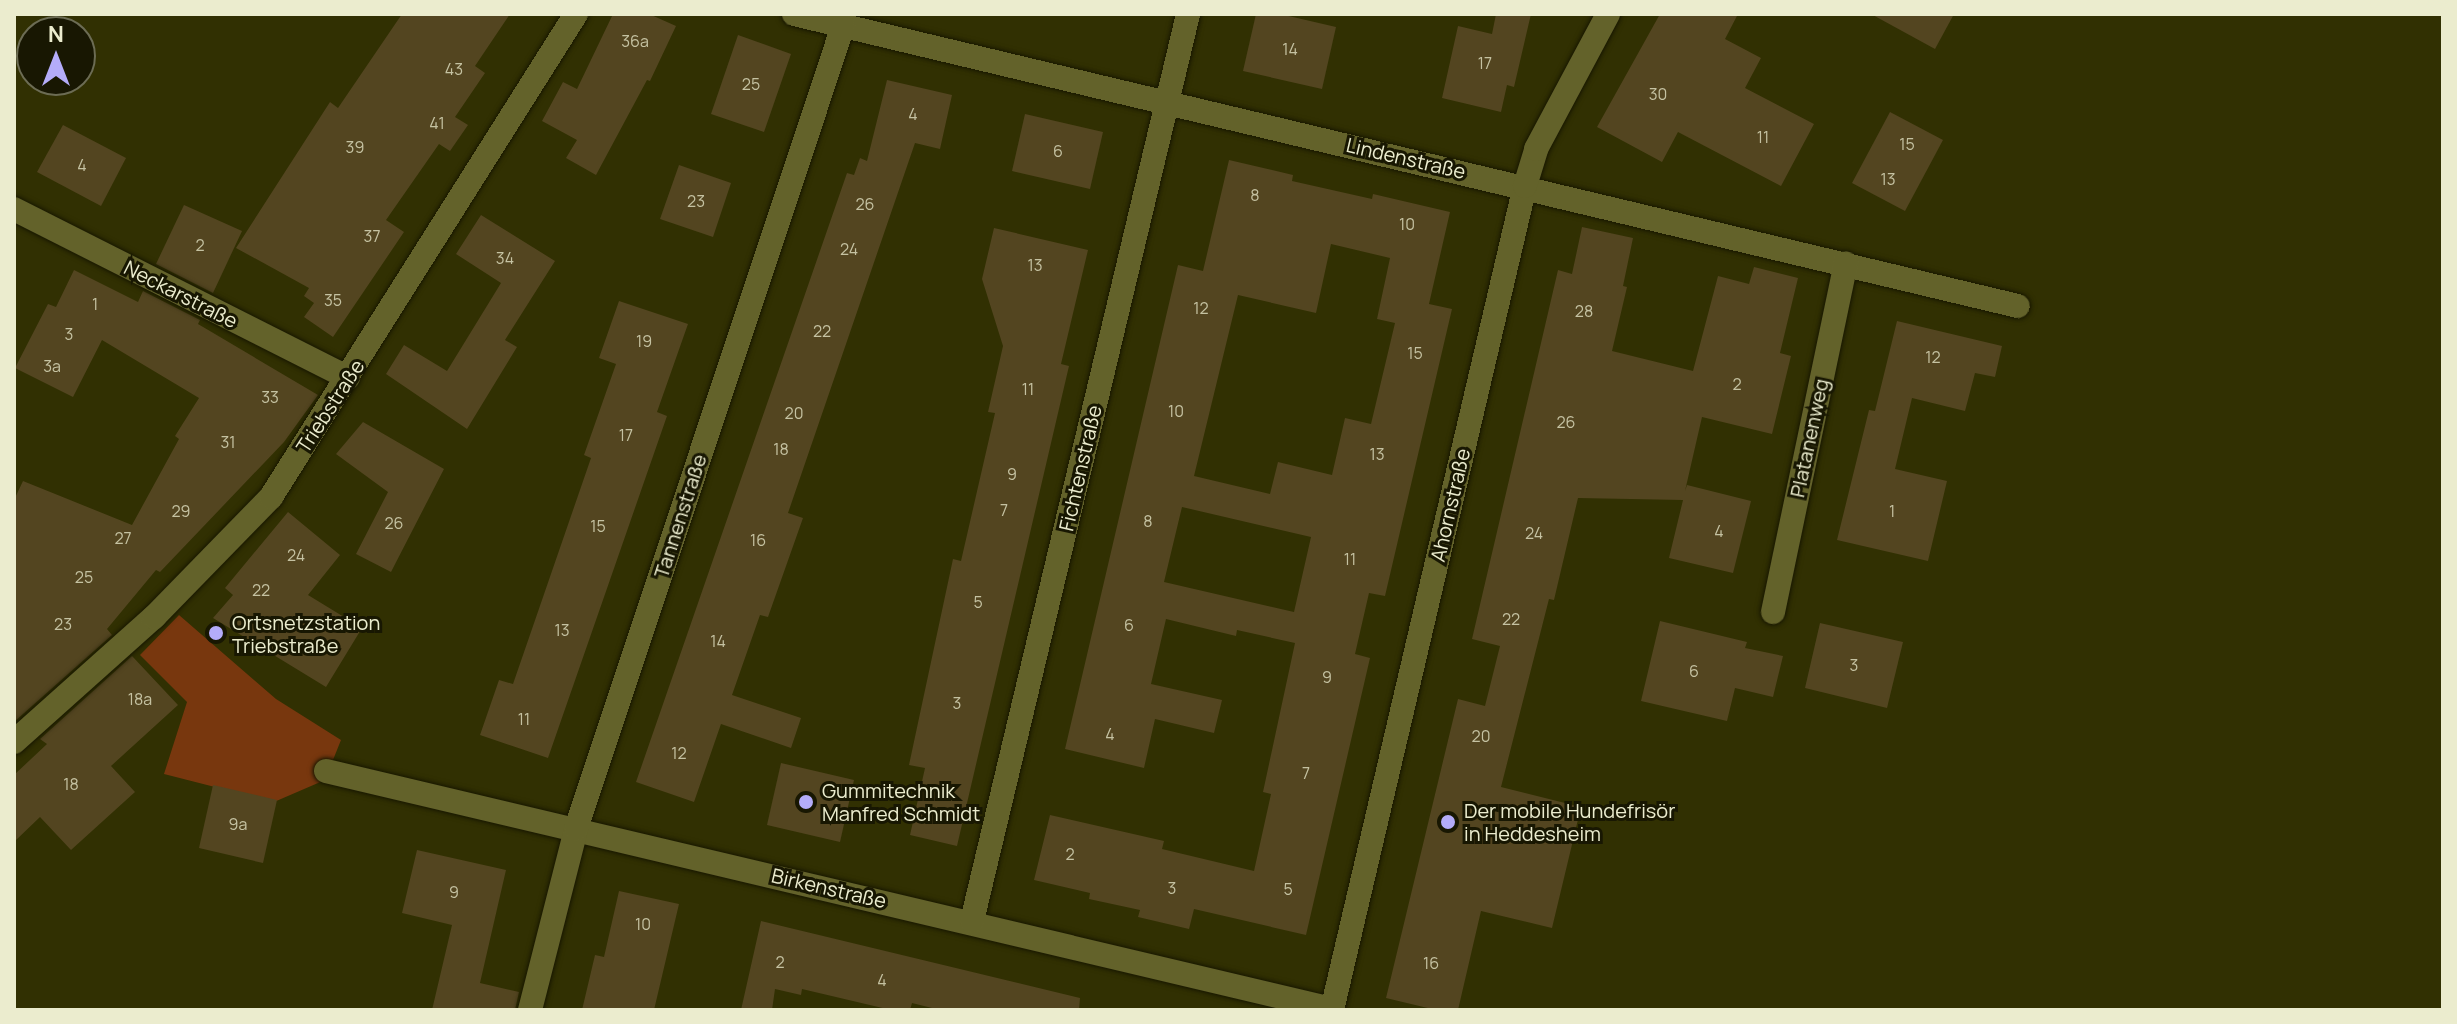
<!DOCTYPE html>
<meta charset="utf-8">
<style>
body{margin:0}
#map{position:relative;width:2457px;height:1024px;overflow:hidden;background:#313002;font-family:Manrope,sans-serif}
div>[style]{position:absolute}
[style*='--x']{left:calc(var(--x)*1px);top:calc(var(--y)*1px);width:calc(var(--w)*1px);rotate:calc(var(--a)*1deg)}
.green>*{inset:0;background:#78370e}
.building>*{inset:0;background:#534520}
.roads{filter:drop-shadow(0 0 2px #181700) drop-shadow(0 0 2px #181700)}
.street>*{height:24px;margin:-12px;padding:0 12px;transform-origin:12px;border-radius:12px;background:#63622a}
.dots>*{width:22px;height:22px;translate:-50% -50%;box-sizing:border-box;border:4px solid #181702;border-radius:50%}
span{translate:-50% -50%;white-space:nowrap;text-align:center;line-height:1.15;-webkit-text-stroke:6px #181702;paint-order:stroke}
.number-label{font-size:16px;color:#c5c2a2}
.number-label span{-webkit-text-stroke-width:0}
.street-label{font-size:20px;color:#ebecce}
.poi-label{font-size:20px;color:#ebecce}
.left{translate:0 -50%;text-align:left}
.frame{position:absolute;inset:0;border:16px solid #ebecce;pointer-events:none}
.north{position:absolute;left:16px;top:16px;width:80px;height:80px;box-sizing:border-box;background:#181702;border:2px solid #6c6c54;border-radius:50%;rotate:0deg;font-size:22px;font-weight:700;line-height:32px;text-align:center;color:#ebecce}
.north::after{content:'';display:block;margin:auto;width:28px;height:36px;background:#b4acf9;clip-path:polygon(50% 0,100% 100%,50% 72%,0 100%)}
</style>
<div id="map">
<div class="green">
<div style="clip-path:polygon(179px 615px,276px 699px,341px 740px,325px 780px,274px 802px,164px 774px,187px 702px,140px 655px)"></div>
</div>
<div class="building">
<div style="clip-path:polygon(402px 14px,510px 14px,475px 66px,485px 73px,455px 117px,468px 125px,450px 151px,439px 144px,386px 220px,404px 232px,333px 337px,304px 317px,314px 303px,304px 296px,309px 288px,236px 248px,330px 102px,338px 108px)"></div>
<div style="clip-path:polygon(613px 14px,649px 14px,676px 26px,650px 81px,647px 80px,596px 175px,566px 158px,577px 140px,542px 121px,563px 82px,577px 89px)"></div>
<div style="clip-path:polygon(1256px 14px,1280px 14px,1336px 27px,1322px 89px,1243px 71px)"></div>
<div style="clip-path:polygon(1496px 14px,1531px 14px,1514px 87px,1507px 85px,1501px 112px,1442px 98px,1458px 26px,1492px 34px)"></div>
<div style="clip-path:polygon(1660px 14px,1738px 14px,1725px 39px,1761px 58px,1745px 88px,1814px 124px,1781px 186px,1678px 132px,1662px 162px,1597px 127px)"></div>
<div style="clip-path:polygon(1871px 14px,1954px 14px,1935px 49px)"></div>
<div style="clip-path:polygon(738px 35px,791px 54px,764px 132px,711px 114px)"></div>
<div style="clip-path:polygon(887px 80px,952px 95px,940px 149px,915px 143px,788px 513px,803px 518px,768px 617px,760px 615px,732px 695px,801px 718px,791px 748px,721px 724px,694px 802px,636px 782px,847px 173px,854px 175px,860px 158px,867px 161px)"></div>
<div style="clip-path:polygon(1890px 112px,1943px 140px,1905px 211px,1852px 183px)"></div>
<div style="clip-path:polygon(1025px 114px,1103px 132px,1090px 189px,1012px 171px)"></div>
<div style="clip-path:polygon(63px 125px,126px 158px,101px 206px,37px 172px)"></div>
<div style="clip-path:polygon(evenodd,1229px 160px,1293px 175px,1292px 181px,1372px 199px,1373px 194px,1450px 212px,1429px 304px,1452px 309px,1385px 596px,1369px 593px,1355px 654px,1370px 658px,1306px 935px,1194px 909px,1189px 929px,1138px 917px,1140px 910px,1089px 899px,1090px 893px,1034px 880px,1050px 815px,1164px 841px,1162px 849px,1254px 871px,1271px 794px,1263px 792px,1295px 643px,1237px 630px,1236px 636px,1166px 619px,1151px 684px,1222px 700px,1214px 733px,1155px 719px,1144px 768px,1065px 749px,1178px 265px,1203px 271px,1229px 160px,1331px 244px,1390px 258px,1377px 319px,1395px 323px,1371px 424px,1345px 418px,1332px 475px,1278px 462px,1270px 494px,1194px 476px,1238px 295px,1316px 313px,1331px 244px,1229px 160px,1182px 507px,1311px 537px,1294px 612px,1164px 582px,1182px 507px)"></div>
<div style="clip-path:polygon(679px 165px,731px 183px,713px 237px,660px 219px)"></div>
<div style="clip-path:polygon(184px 205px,242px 231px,213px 293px,156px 264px)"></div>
<div style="clip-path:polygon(481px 215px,555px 261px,505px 340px,517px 347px,467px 429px,386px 374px,404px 345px,447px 371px,501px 283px,456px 254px)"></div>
<div style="clip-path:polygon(1582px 227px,1633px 238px,1623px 286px,1627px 287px,1612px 351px,1693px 371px,1718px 276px,1749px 284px,1754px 267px,1798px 278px,1780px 353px,1791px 356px,1772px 434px,1702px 417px,1685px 491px,1687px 485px,1751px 501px,1733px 573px,1669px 558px,1683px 500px,1578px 498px,1554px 600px,1549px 599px,1501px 787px,1581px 807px,1552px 928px,1481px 911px,1458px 1010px,1436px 1010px,1386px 998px,1458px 699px,1485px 706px,1500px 646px,1472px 639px,1558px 270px,1572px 274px)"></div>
<div style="clip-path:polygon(994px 228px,1088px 250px,1061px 364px,1069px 366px,957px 846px,910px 835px,925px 768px,909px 765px,953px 559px,961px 561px,995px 413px,988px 412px,1003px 346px,982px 279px)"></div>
<div style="clip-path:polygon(74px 270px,138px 302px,143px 291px,200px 320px,198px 324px,318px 395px,284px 442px,160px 572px,156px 570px,107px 629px,112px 635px,14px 722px,14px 500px,23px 481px,132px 525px,179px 439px,175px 436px,199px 398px,102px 340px,73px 397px,15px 368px,48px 304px,56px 307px)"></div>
<div style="clip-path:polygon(619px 301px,688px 324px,657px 412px,667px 416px,548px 758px,480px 735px,499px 680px,513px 684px,591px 458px,584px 455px,616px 364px,599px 358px)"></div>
<div style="clip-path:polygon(1897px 321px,2002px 346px,1995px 377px,1975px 373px,1965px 411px,1912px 398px,1895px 469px,1947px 481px,1928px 561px,1837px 540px,1869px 410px,1875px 411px)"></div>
<div style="clip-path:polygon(363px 422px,444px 469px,391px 572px,356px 554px,388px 492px,336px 454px)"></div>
<div style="clip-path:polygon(288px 512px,340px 555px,308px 595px,362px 628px,326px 687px,213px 618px,233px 595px,225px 588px)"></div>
<div style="clip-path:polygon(1660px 621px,1747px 642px,1745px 648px,1783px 656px,1773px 697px,1735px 688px,1727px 721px,1641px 701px)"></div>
<div style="clip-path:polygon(1820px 623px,1903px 642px,1887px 708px,1805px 688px)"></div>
<div style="clip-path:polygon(132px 656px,178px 705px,111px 766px,135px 792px,71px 850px,40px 817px,14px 842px,14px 775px,47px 744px,40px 739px)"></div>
<div style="clip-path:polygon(781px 763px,854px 780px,840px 842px,767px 825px)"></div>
<div style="clip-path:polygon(213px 785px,277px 800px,263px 863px,199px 848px)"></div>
<div style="clip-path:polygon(417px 850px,506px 870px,480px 983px,519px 992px,515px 1010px,432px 1010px,452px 925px,402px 913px)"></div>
<div style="clip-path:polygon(619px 891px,679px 904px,654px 1010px,582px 1010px,595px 955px,604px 957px)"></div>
<div style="clip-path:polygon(761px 921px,1080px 998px,1079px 1010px,940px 1010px,912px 1003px,910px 1010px,891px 1010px,802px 989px,801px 995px,775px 989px,772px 1010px,741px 1010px)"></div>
</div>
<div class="roads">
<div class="street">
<div style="--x:794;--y:14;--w:1258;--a:13.42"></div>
<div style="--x:14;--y:209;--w:374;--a:26.8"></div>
<div style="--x:1773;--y:612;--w:356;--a:-78.2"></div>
<div style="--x:14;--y:742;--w:188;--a:-41.8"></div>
<div style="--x:154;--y:617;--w:168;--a:-45.7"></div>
<div style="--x:271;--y:497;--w:571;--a:-57.73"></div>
<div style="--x:326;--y:771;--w:1034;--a:13.31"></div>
<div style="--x:972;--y:921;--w:932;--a:-76.6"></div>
<div style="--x:530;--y:1010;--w:187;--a:-75.7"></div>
<div style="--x:576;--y:829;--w:846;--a:-71.61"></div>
<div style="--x:1332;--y:1010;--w:846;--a:-76.82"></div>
<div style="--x:1525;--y:186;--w:39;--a:-73"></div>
<div style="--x:1536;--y:149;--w:153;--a:-61.9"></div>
</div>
</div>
<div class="dots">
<div style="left:216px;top:633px;background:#b4acf9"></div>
<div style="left:806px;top:802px;background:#b4acf9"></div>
<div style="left:1448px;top:822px;background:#b4acf9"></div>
</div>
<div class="number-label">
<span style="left:635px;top:41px">36a</span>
<span style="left:1290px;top:49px">14</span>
<span style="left:1485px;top:63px">17</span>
<span style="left:454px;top:69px">43</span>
<span style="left:751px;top:84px">25</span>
<span style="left:1658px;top:94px">30</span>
<span style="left:913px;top:114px">4</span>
<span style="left:437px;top:123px">41</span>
<span style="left:1763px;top:137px">11</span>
<span style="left:1907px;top:144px">15</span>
<span style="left:355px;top:147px">39</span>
<span style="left:1058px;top:151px">6</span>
<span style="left:82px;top:165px">4</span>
<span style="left:1888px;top:179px">13</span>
<span style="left:1255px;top:195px">8</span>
<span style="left:696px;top:201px">23</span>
<span style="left:865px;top:204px">26</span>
<span style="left:1407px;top:224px">10</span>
<span style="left:372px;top:236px">37</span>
<span style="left:200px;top:245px">2</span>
<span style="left:849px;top:249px">24</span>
<span style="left:505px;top:258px">34</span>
<span style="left:1035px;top:265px">13</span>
<span style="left:333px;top:300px">35</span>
<span style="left:95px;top:304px">1</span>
<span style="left:1201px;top:308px">12</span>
<span style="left:1584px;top:311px">28</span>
<span style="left:822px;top:331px">22</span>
<span style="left:69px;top:334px">3</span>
<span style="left:644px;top:341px">19</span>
<span style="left:1415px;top:353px">15</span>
<span style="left:1933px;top:357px">12</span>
<span style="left:52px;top:366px">3a</span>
<span style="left:1737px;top:384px">2</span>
<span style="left:1028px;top:389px">11</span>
<span style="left:270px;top:397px">33</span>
<span style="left:1176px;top:411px">10</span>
<span style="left:794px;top:413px">20</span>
<span style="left:1566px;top:422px">26</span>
<span style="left:626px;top:435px">17</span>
<span style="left:228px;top:442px">31</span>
<span style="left:781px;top:449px">18</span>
<span style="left:1377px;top:454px">13</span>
<span style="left:1012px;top:474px">9</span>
<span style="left:1004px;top:510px">7</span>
<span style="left:181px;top:511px">29</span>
<span style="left:1892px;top:511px">1</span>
<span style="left:1148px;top:521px">8</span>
<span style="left:394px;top:523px">26</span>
<span style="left:598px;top:526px">15</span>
<span style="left:1719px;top:531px">4</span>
<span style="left:1534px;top:533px">24</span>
<span style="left:123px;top:538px">27</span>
<span style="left:758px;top:540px">16</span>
<span style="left:296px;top:555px">24</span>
<span style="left:1350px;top:559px">11</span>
<span style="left:84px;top:577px">25</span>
<span style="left:261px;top:590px">22</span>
<span style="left:978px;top:602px">5</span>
<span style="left:1511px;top:619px">22</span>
<span style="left:63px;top:624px">23</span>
<span style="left:1129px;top:625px">6</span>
<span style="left:562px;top:630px">13</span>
<span style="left:718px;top:641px">14</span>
<span style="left:1854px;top:665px">3</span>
<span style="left:1694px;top:671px">6</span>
<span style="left:1327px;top:677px">9</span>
<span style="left:140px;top:699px">18a</span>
<span style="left:957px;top:703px">3</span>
<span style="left:524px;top:719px">11</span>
<span style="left:1110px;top:734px">4</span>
<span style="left:1481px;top:736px">20</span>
<span style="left:679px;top:753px">12</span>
<span style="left:1306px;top:773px">7</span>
<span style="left:71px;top:784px">18</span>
<span style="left:238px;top:824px">9a</span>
<span style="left:1070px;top:854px">2</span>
<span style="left:1172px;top:888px">3</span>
<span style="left:1288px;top:889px">5</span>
<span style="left:454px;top:892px">9</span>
<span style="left:643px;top:924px">10</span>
<span style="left:780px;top:962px">2</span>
<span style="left:1431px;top:963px">16</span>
<span style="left:882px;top:980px">4</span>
</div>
<div class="street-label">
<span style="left:1406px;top:158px;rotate:13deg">Lindenstraße</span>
<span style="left:181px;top:294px;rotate:27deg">Neckarstraße</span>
<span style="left:330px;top:406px;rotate:-57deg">Triebstraße</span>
<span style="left:1809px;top:438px;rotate:-78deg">Platanenweg</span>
<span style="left:1080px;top:468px;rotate:-77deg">Fichtenstraße</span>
<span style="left:1450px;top:505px;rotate:-77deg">Ahornstraße</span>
<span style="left:680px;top:516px;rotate:-72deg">Tannenstraße</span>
<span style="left:829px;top:888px;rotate:13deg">Birkenstraße</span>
</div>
<div class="poi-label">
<span class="left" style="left:232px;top:634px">Ortsnetzstation<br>Triebstraße</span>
<span class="left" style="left:822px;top:802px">Gummitechnik<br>Manfred Schmidt</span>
<span class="left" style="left:1464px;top:822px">Der mobile Hundefrisör<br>in Heddesheim</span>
</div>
<div class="frame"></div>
<div class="north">N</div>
</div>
